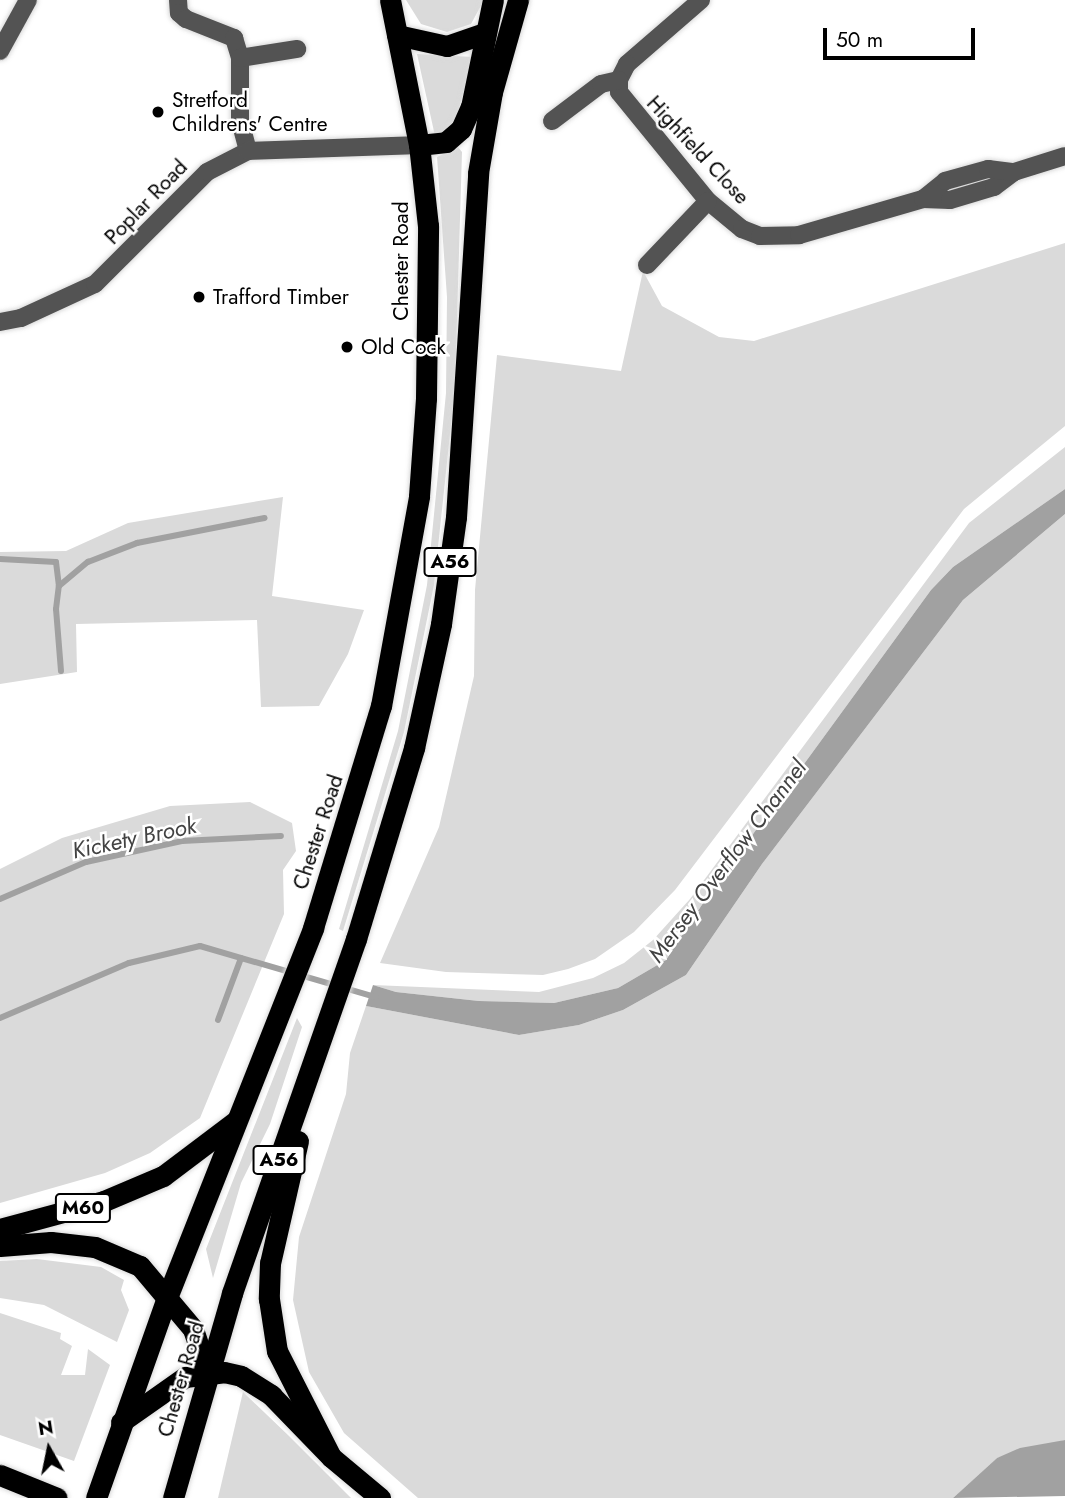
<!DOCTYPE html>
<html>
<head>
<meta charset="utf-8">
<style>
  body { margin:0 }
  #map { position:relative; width:1065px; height:1498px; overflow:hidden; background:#fff; font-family:Jost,sans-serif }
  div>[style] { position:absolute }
  .green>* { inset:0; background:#dadada }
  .water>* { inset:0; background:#a1a1a1 }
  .stream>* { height:6px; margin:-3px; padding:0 3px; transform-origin:3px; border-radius:3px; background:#a1a1a1 }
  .roads { filter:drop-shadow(0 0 2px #dbdbdb) drop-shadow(0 0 2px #dbdbdb) }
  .minor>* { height:18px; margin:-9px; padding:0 9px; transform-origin:9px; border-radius:9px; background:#535353 }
  .highway>* { height:21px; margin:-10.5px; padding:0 10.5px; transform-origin:10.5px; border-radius:10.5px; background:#000 }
  .dots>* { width:19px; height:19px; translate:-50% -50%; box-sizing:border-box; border:4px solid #fff; border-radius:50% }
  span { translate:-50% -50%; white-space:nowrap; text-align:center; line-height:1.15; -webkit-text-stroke:5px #fff; paint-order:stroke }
  .shield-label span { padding:2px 5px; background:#fff; border:2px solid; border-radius:5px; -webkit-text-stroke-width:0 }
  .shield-label { font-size:19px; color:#000; font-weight:700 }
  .poi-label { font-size:21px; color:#000 }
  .left { translate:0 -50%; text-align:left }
  .street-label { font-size:21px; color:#000 }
  .water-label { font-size:23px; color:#424242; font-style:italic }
  .north { position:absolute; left:14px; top:1414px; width:70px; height:70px; -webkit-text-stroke:5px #fff; paint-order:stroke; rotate:351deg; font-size:19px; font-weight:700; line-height:28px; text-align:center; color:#000 }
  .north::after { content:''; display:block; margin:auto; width:24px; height:32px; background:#000; clip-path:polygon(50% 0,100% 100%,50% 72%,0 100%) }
  .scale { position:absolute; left:823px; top:28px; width:152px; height:32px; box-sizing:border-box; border:4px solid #000; border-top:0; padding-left:9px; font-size:21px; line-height:24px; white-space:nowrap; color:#000; -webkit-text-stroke:5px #fff; paint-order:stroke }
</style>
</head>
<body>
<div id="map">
  <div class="green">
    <i style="clip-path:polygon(406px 0,484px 0,471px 24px,447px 32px,421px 24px)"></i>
    <i style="clip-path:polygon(417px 54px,474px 57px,455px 121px,450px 131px,435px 136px)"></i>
    <i style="clip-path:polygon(458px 147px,462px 152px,455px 387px,434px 585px,404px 732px,343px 931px,339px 929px,398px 731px,427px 585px,446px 393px,447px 297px,437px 157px)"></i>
    <i style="clip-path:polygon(1065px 243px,1065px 426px,964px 509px,675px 890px,634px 932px,595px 959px,568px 969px,543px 975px,446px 972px,380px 963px,439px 827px,474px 676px,475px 590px,497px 355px,621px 371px,643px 271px,662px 306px,719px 337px,754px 341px)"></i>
    <i style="clip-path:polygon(1065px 447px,1065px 489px,953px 567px,931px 590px,707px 897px,666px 960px,618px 988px,554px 1003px,479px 1001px,396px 992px,373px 985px,539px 992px,593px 978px,624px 963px,653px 940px,690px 899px,969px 523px)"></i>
    <i style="clip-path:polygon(283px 497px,272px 596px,364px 610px,348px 654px,319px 706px,261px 707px,257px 620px,76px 624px,77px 672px,0 684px,0 552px,66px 551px,128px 523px)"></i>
    <i style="clip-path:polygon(1065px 514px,1065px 1440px,997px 1458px,953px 1498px,418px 1498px,344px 1433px,309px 1372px,293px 1300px,299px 1237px,346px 1094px,350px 1053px,366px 1006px,519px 1035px,579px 1025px,623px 1010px,686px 975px,762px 864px,963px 600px)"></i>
    <i style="clip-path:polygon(250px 802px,292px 823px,296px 851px,283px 870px,284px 914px,200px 1118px,150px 1153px,105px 1173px,0 1203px,0 869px,62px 838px,170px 806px)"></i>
    <i style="clip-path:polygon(297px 1018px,302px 1027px,270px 1124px,241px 1183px,213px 1278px,206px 1249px)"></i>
    <i style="clip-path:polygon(37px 1259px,101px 1267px,124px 1280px,121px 1290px,129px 1310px,117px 1342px,44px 1305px,0 1298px,0 1261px)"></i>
    <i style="clip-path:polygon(0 1313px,61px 1333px,60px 1339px,72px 1346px,61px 1375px,85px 1375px,88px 1349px,110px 1365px,74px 1461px,0 1435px)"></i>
    <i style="clip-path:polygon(243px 1392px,289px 1436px,351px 1498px,218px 1498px)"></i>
  </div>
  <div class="water">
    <i style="clip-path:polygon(1065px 489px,1065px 514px,963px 600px,762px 864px,686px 975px,623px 1010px,579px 1025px,519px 1035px,366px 1006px,373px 985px,396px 992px,479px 1001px,554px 1003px,618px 988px,666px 960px,707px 897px,931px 590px,953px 567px)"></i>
    <i style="clip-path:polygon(1065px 1440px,1065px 1496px,953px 1498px,997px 1458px,1020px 1448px)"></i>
  </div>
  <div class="stream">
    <i style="left:0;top:559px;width:56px;rotate:3.1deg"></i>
    <i style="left:56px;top:562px;width:24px;rotate:83deg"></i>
    <i style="left:61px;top:671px;width:62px;rotate:-94.6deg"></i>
    <i style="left:56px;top:609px;width:23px;rotate:-83deg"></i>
    <i style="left:59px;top:586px;width:38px;rotate:-40deg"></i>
    <i style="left:88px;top:562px;width:53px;rotate:-21.2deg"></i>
    <i style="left:137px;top:543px;width:130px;rotate:-11.1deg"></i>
    <i style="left:0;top:899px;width:94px;rotate:-23.3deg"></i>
    <i style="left:86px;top:862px;width:98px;rotate:-12.3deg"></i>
    <i style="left:182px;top:841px;width:99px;rotate:-2.9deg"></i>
    <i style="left:0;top:1018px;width:140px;rotate:-23.1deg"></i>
    <i style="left:129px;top:963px;width:73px;rotate:-13.5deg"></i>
    <i style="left:200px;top:946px;width:183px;rotate:16.2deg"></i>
    <i style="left:218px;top:1020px;width:66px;rotate:-69.6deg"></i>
  </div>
  <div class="roads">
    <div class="minor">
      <i style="left:178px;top:0;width:13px;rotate:86deg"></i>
      <i style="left:179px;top:13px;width:9px;rotate:41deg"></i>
      <i style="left:186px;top:19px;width:52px;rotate:21.6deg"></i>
      <i style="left:234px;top:38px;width:21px;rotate:73deg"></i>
      <i style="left:240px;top:58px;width:63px;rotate:90deg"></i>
      <i style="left:240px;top:121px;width:31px;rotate:75deg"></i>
      <i style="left:701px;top:0;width:98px;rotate:139.1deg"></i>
      <i style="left:627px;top:64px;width:18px;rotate:117deg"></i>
      <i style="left:619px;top:80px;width:12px;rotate:90deg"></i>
      <i style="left:619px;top:92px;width:141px;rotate:50.8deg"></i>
      <i style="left:708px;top:201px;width:44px;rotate:39.5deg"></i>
      <i style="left:742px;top:229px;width:19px;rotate:21deg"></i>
      <i style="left:760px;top:236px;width:39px;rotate:-1deg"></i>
      <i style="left:799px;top:235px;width:129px;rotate:-16.2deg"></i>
      <i style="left:923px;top:199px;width:27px;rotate:2deg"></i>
      <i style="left:950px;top:200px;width:46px;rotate:-16.5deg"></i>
      <i style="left:994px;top:187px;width:25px;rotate:-37deg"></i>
      <i style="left:1014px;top:172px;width:53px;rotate:-17.4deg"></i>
      <i style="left:0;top:51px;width:58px;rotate:-61.2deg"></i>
      <i style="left:240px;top:58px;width:58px;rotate:-9deg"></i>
      <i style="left:552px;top:121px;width:61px;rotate:-37.1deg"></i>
      <i style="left:601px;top:84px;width:18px;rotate:-13deg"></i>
      <i style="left:923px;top:199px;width:28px;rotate:-39deg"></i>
      <i style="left:945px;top:181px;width:45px;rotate:-15.6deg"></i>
      <i style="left:988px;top:169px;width:26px;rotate:7deg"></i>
      <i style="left:647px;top:265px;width:88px;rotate:-46.4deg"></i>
      <i style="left:0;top:322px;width:21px;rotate:-11deg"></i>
      <i style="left:21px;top:318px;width:81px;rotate:-24.7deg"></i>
      <i style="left:95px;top:284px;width:158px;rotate:-45deg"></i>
      <i style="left:207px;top:172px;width:46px;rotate:-27.1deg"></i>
      <i style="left:248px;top:151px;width:171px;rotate:-2deg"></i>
    </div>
    <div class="highway">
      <i style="left:397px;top:35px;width:51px;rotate:12.4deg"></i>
      <i style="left:447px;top:46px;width:39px;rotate:-19deg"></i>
      <i style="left:419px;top:145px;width:27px;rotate:-6deg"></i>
      <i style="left:446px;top:142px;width:20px;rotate:-41deg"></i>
      <i style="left:461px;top:129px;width:24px;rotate:-66deg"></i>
      <i style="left:471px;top:107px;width:109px;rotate:-78.4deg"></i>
      <i style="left:298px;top:1141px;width:125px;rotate:102.9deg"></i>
      <i style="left:270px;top:1263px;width:36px;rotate:92deg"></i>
      <i style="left:269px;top:1299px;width:53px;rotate:81.3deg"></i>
      <i style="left:277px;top:1351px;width:119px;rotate:63deg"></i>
      <i style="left:0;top:1229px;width:108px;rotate:-15.1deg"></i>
      <i style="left:104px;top:1201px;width:64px;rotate:-23deg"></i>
      <i style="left:163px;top:1176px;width:91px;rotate:-37deg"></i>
      <i style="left:0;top:1246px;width:51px;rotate:-4.5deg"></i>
      <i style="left:51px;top:1242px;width:44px;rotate:6.5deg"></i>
      <i style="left:95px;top:1247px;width:49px;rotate:22.9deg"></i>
      <i style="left:140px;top:1266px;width:82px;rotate:49.9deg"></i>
      <i style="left:193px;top:1329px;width:44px;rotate:71.6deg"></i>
      <i style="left:121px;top:1422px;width:78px;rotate:-35.1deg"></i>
      <i style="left:185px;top:1377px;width:39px;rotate:-7deg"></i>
      <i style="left:224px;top:1372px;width:17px;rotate:13deg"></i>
      <i style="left:241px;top:1376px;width:36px;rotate:32deg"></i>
      <i style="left:271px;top:1395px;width:86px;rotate:45.9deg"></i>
      <i style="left:331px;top:1457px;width:64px;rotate:39.9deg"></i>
      <i style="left:0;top:1475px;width:61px;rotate:22deg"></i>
      <i style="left:96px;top:1498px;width:215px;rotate:-70.5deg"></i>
      <i style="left:168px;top:1295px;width:395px;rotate:-68.4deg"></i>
      <i style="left:313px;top:928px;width:232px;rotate:-73deg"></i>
      <i style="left:381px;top:706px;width:213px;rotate:-79.7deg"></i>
      <i style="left:419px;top:496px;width:98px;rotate:-85.9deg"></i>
      <i style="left:426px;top:398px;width:172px;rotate:-89.3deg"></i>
      <i style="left:428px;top:226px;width:81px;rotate:-96.3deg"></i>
      <i style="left:419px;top:145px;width:148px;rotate:-101.3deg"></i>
      <i style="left:173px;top:1498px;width:213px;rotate:-73.9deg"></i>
      <i style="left:232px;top:1293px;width:375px;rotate:-70.7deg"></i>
      <i style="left:356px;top:939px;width:200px;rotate:-73.1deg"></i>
      <i style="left:414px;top:748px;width:127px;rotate:-77.7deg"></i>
      <i style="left:441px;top:624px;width:108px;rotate:-82deg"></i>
      <i style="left:456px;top:517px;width:345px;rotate:-86.3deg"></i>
      <i style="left:478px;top:173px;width:82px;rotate:-80.2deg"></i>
      <i style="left:492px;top:92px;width:96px;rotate:-74.2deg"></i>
    </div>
  </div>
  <div class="dots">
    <i style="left:158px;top:112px;background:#000"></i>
    <i style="left:199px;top:297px;background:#000"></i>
    <i style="left:347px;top:347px;background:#000"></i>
  </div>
  <div class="shield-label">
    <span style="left:450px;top:562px">A56</span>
    <span style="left:279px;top:1160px">A56</span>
    <span style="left:83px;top:1208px">M60</span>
  </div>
  <div class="poi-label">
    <span class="left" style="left:172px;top:112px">Stretford<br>Childrens' Centre</span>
    <span class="left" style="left:213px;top:297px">Trafford Timber</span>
    <span class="left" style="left:361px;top:347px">Old Cock</span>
  </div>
  <div class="street-label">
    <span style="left:698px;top:150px;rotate:47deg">Highfield Close</span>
    <span style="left:146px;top:202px;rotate:-46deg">Poplar Road</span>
    <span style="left:401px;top:261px;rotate:-90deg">Chester Road</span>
    <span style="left:318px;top:832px;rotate:-72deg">Chester Road</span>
    <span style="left:181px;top:1379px;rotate:-74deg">Chester Road</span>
  </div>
  <div class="water-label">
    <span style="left:134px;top:838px;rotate:-12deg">Kickety Brook</span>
    <span style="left:727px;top:861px;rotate:-53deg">Mersey Overflow Channel</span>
  </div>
  <div class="north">N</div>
  <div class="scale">50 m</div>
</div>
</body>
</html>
